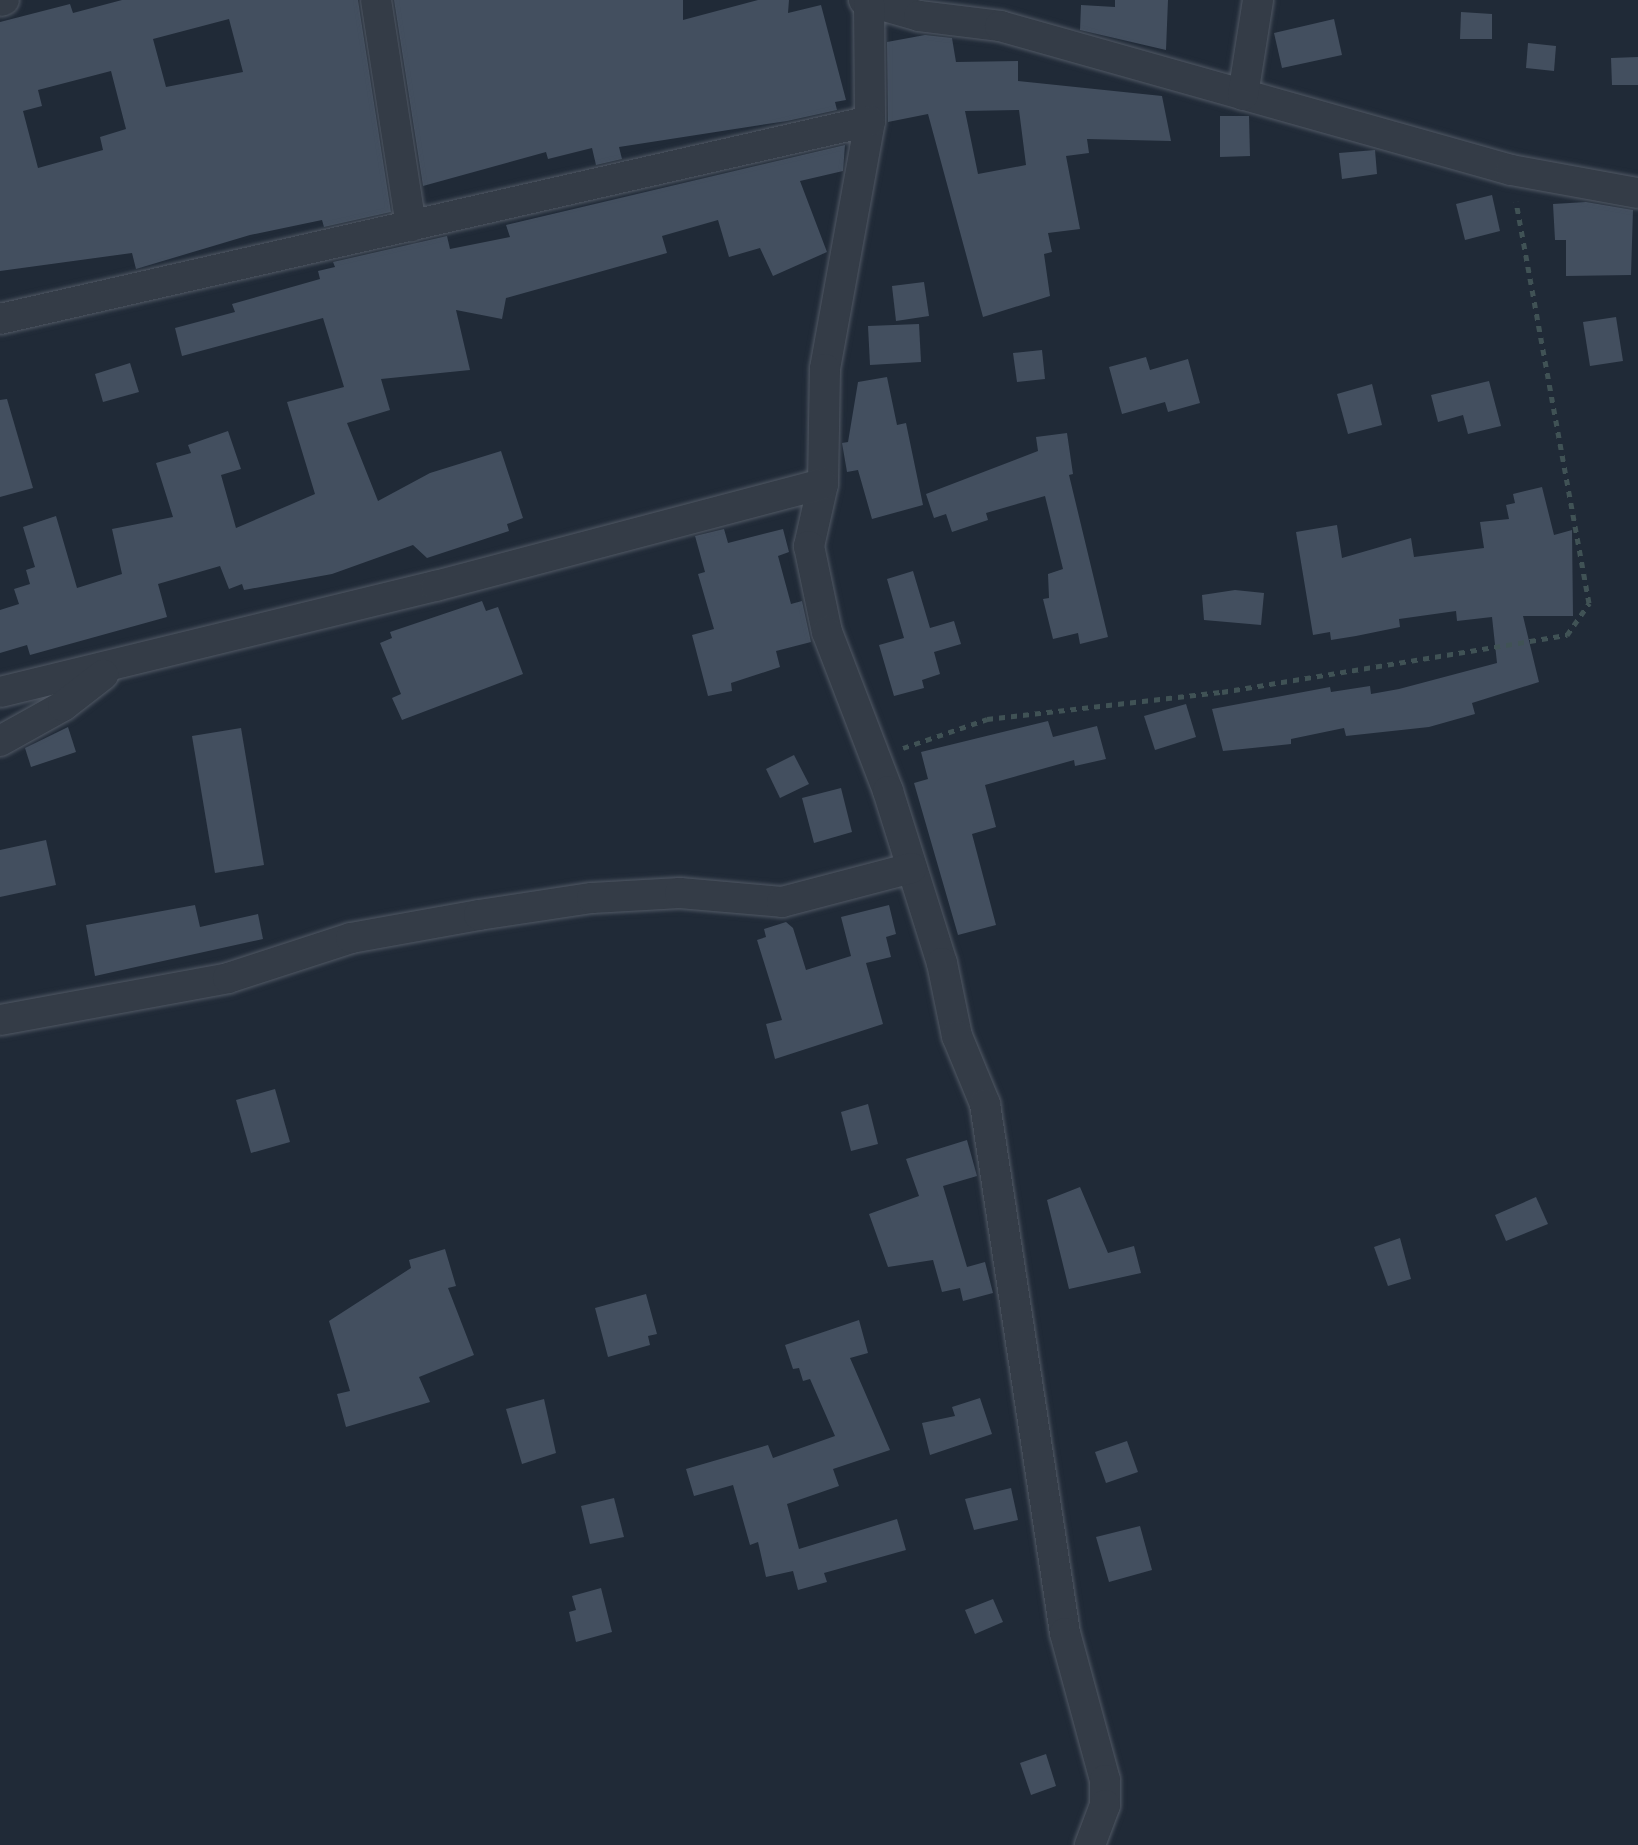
<!DOCTYPE html>
<html>
<head>
<meta charset="utf-8">
<style>
  body { margin:0 }
  #map { position:relative; width:1638px; height:1845px; overflow:hidden; background:#202a37; font-family:"PT Sans",sans-serif }
  div>[style] { position:absolute }
  .building>* { inset:0; background:#434f5f }
  .path>* { height:5px; margin-top:-2.5px; transform-origin:0; background:repeating-linear-gradient(90deg,#405255 0 6px,transparent 0 12px) }
  .roads { filter:drop-shadow(0 0 2px #515965) drop-shadow(0 0 2px #515965) }
  .street>* { height:30px; margin:-15px; padding:0 15px; transform-origin:15px; border-radius:15px; background:#343c47 }
  span { translate:-50% -50%; white-space:nowrap; text-align:center; line-height:1.15; -webkit-text-stroke:8px #19212c; paint-order:stroke }
</style>
</head>
<body>
<div id="map">
  <div class="building">
    <i style="clip-path:polygon(evenodd,122px 0,358px 0,391px 212px,324px 227px,322px 220px,250px 235px,136px 269px,132px 253px,0 271px,0 22px,70px 4px,73px 13px,122px 0,229px 19px,243px 72px,166px 87px,153px 39px,229px 19px,122px 0,111px 71px,126px 129px,100px 137px,103px 150px,38px 168px,23px 111px,42px 106px,38px 90px,111px 71px)"></i>
    <i style="clip-path:polygon(394px 0,683px 0,683px 20px,758px 0,789px 0,788px 13px,821px 5px,846px 100px,835px 102px,837px 110px,787px 121px,619px 147px,622px 159px,596px 165px,592px 148px,548px 159px,546px 152px,423px 186px)"></i>
    <i style="clip-path:polygon(1115px 0,1168px 0,1166px 50px,1080px 30px,1081px 5px,1115px 7px)"></i>
    <i style="clip-path:polygon(1461px 12px,1492px 14px,1492px 39px,1460px 39px)"></i>
    <i style="clip-path:polygon(1334px 19px,1342px 55px,1282px 68px,1274px 33px)"></i>
    <i style="clip-path:polygon(evenodd,925px 35px,952px 38px,956px 62px,1018px 61px,1018px 81px,1162px 96px,1171px 141px,1087px 139px,1089px 153px,1066px 156px,1080px 229px,1048px 233px,1052px 252px,1044px 254px,1050px 296px,983px 317px,928px 114px,888px 122px,887px 42px,925px 35px,1019px 110px,1026px 165px,978px 174px,965px 111px,1019px 110px)"></i>
    <i style="clip-path:polygon(1528px 43px,1556px 46px,1554px 71px,1526px 68px)"></i>
    <i style="clip-path:polygon(1638px 57px,1638px 85px,1612px 85px,1611px 58px)"></i>
    <i style="clip-path:polygon(1220px 116px,1249px 116px,1250px 156px,1220px 157px)"></i>
    <i style="clip-path:polygon(845px 145px,843px 171px,800px 181px,827px 252px,773px 276px,760px 248px,729px 257px,718px 220px,662px 236px,667px 253px,506px 298px,502px 319px,456px 310px,470px 370px,381px 379px,390px 410px,347px 423px,378px 501px,430px 473px,501px 451px,523px 518px,507px 524px,509px 531px,427px 558px,413px 545px,332px 574px,244px 590px,242px 584px,229px 589px,220px 566px,158px 584px,167px 617px,30px 655px,27px 645px,0 653px,0 610px,19px 604px,14px 589px,30px 584px,26px 570px,35px 567px,23px 527px,56px 516px,77px 588px,122px 574px,112px 529px,173px 517px,156px 463px,191px 453px,188px 445px,228px 431px,241px 469px,221px 475px,236px 528px,315px 494px,287px 402px,344px 387px,323px 318px,182px 356px,175px 328px,235px 312px,232px 304px,320px 279px,318px 271px,335px 267px,333px 262px,447px 236px,450px 249px,510px 237px,506px 225px)"></i>
    <i style="clip-path:polygon(1375px 150px,1377px 174px,1342px 179px,1339px 153px)"></i>
    <i style="clip-path:polygon(1492px 195px,1500px 231px,1465px 240px,1456px 204px)"></i>
    <i style="clip-path:polygon(1586px 202px,1633px 210px,1631px 275px,1566px 276px,1566px 240px,1555px 240px,1553px 204px)"></i>
    <i style="clip-path:polygon(924px 282px,929px 316px,896px 321px,892px 286px)"></i>
    <i style="clip-path:polygon(1616px 317px,1623px 361px,1590px 366px,1583px 322px)"></i>
    <i style="clip-path:polygon(919px 324px,921px 362px,870px 365px,868px 326px)"></i>
    <i style="clip-path:polygon(1042px 350px,1045px 379px,1017px 382px,1013px 353px)"></i>
    <i style="clip-path:polygon(1146px 357px,1150px 370px,1188px 359px,1200px 403px,1168px 412px,1165px 402px,1122px 414px,1109px 367px)"></i>
    <i style="clip-path:polygon(130px 363px,139px 392px,103px 402px,95px 374px)"></i>
    <i style="clip-path:polygon(887px 377px,897px 425px,906px 423px,923px 505px,872px 519px,858px 470px,847px 472px,842px 443px,848px 442px,858px 382px)"></i>
    <i style="clip-path:polygon(1489px 381px,1501px 426px,1468px 434px,1463px 415px,1438px 422px,1431px 395px)"></i>
    <i style="clip-path:polygon(1372px 384px,1382px 425px,1348px 434px,1337px 394px)"></i>
    <i style="clip-path:polygon(7px 399px,33px 488px,0 497px,0 400px)"></i>
    <i style="clip-path:polygon(1067px 433px,1073px 474px,1069px 475px,1108px 637px,1080px 644px,1078px 633px,1053px 639px,1043px 599px,1049px 598px,1048px 574px,1063px 569px,1045px 496px,986px 513px,988px 520px,952px 532px,946px 514px,934px 518px,926px 494px,1038px 451px,1036px 437px)"></i>
    <i style="clip-path:polygon(1542px 487px,1554px 535px,1572px 530px,1573px 616px,1523px 616px,1539px 682px,1472px 703px,1475px 714px,1429px 727px,1346px 736px,1344px 728px,1291px 739px,1291px 744px,1223px 751px,1212px 709px,1330px 687px,1331px 692px,1370px 686px,1371px 694px,1399px 689px,1497px 663px,1492px 617px,1457px 621px,1456px 611px,1399px 619px,1400px 627px,1356px 636px,1331px 640px,1330px 632px,1313px 635px,1296px 532px,1337px 525px,1342px 558px,1411px 538px,1414px 557px,1484px 548px,1480px 522px,1509px 519px,1506px 505px,1515px 503px,1513px 494px)"></i>
    <i style="clip-path:polygon(724px 529px,728px 543px,783px 529px,789px 552px,778px 556px,791px 604px,802px 601px,811px 642px,776px 651px,780px 667px,731px 683px,732px 691px,708px 696px,692px 635px,714px 629px,698px 574px,705px 572px,695px 536px)"></i>
    <i style="clip-path:polygon(913px 571px,930px 628px,954px 621px,961px 644px,934px 652px,940px 674px,922px 680px,924px 688px,894px 696px,879px 645px,904px 638px,887px 579px)"></i>
    <i style="clip-path:polygon(1235px 590px,1264px 593px,1261px 625px,1204px 620px,1202px 595px)"></i>
    <i style="clip-path:polygon(482px 601px,486px 611px,498px 607px,523px 674px,402px 720px,392px 698px,401px 694px,380px 643px,392px 638px,390px 632px)"></i>
    <i style="clip-path:polygon(1186px 704px,1196px 737px,1155px 750px,1144px 716px)"></i>
    <i style="clip-path:polygon(1048px 721px,1053px 737px,1097px 726px,1106px 759px,1075px 766px,1074px 760px,985px 785px,996px 827px,972px 834px,996px 925px,958px 935px,914px 783px,928px 779px,921px 752px)"></i>
    <i style="clip-path:polygon(68px 727px,76px 752px,31px 767px,25px 748px)"></i>
    <i style="clip-path:polygon(241px 728px,264px 865px,215px 873px,192px 736px)"></i>
    <i style="clip-path:polygon(794px 755px,809px 784px,780px 798px,766px 769px)"></i>
    <i style="clip-path:polygon(841px 788px,852px 832px,814px 843px,802px 798px)"></i>
    <i style="clip-path:polygon(46px 840px,56px 885px,0 897px,0 850px)"></i>
    <i style="clip-path:polygon(195px 905px,200px 927px,258px 914px,263px 939px,95px 976px,86px 925px)"></i>
    <i style="clip-path:polygon(889px 905px,896px 934px,886px 937px,891px 957px,866px 963px,883px 1024px,775px 1059px,766px 1024px,782px 1020px,757px 940px,766px 937px,764px 929px,786px 922px,793px 928px,806px 970px,851px 956px,841px 917px)"></i>
    <i style="clip-path:polygon(275px 1089px,290px 1142px,251px 1153px,236px 1100px)"></i>
    <i style="clip-path:polygon(868px 1104px,878px 1144px,851px 1151px,841px 1112px)"></i>
    <i style="clip-path:polygon(967px 1140px,977px 1176px,943px 1186px,967px 1267px,985px 1262px,993px 1293px,963px 1301px,960px 1288px,942px 1292px,933px 1260px,888px 1267px,869px 1214px,919px 1196px,906px 1159px)"></i>
    <i style="clip-path:polygon(1080px 1187px,1108px 1253px,1134px 1246px,1141px 1273px,1069px 1289px,1047px 1200px)"></i>
    <i style="clip-path:polygon(1536px 1197px,1548px 1224px,1506px 1241px,1495px 1215px)"></i>
    <i style="clip-path:polygon(1400px 1238px,1411px 1279px,1388px 1286px,1374px 1247px)"></i>
    <i style="clip-path:polygon(445px 1249px,456px 1286px,448px 1288px,474px 1355px,419px 1377px,430px 1402px,346px 1427px,337px 1394px,350px 1391px,329px 1321px,411px 1268px,409px 1260px)"></i>
    <i style="clip-path:polygon(646px 1294px,657px 1334px,648px 1336px,650px 1345px,608px 1357px,595px 1308px)"></i>
    <i style="clip-path:polygon(859px 1320px,868px 1353px,850px 1358px,890px 1450px,833px 1469px,839px 1486px,787px 1504px,799px 1549px,897px 1519px,906px 1550px,824px 1573px,827px 1582px,798px 1590px,793px 1571px,766px 1577px,758px 1542px,750px 1545px,733px 1485px,694px 1496px,686px 1469px,768px 1445px,773px 1458px,835px 1436px,810px 1379px,803px 1381px,799px 1368px,793px 1369px,785px 1345px)"></i>
    <i style="clip-path:polygon(980px 1398px,992px 1434px,930px 1455px,922px 1423px,955px 1416px,952px 1407px)"></i>
    <i style="clip-path:polygon(544px 1399px,556px 1453px,522px 1464px,506px 1409px)"></i>
    <i style="clip-path:polygon(1127px 1441px,1138px 1472px,1106px 1483px,1095px 1452px)"></i>
    <i style="clip-path:polygon(1011px 1488px,1018px 1520px,974px 1530px,965px 1499px)"></i>
    <i style="clip-path:polygon(614px 1498px,624px 1537px,590px 1544px,581px 1506px)"></i>
    <i style="clip-path:polygon(1140px 1526px,1152px 1570px,1109px 1582px,1096px 1537px)"></i>
    <i style="clip-path:polygon(601px 1588px,612px 1632px,576px 1642px,569px 1612px,576px 1610px,572px 1596px)"></i>
    <i style="clip-path:polygon(993px 1599px,1003px 1622px,975px 1634px,965px 1610px)"></i>
    <i style="clip-path:polygon(1046px 1754px,1056px 1786px,1031px 1795px,1020px 1763px)"></i>
  </div>
  <div class="path">
    <i style="left:903px;top:748px;width:89px;rotate:-19deg"></i>
    <i style="left:987px;top:719px;width:237px;rotate:-6.6deg"></i>
    <i style="left:1222px;top:692px;width:350px;rotate:-9.4deg"></i>
    <i style="left:1567px;top:635px;width:39px;rotate:-55deg"></i>
    <i style="left:1589px;top:603px;width:408px;rotate:-100.3deg"></i>
  </div>
  <div class="roads">
    <div class="street">
      <i style="left:376px;top:0;width:229px;rotate:81.2deg"></i>
      <i style="left:864px;top:0;width:57px;rotate:16.2deg"></i>
      <i style="left:919px;top:16px;width:82px;rotate:7deg"></i>
      <i style="left:1000px;top:26px;width:531px;rotate:15.74deg"></i>
      <i style="left:1511px;top:170px;width:129px;rotate:10.3deg"></i>
      <i style="left:0;top:1px;width:4px;rotate:-14deg"></i>
      <i style="left:869px;top:2px;width:119px;rotate:89.5deg"></i>
      <i style="left:870px;top:121px;width:252px;rotate:100.3deg"></i>
      <i style="left:825px;top:369px;width:115px;rotate:91deg"></i>
      <i style="left:823px;top:484px;width:64px;rotate:102.7deg"></i>
      <i style="left:809px;top:546px;width:88px;rotate:78.2deg"></i>
      <i style="left:827px;top:632px;width:170px;rotate:69deg"></i>
      <i style="left:888px;top:791px;width:180px;rotate:72.6deg"></i>
      <i style="left:942px;top:963px;width:75px;rotate:78.4deg"></i>
      <i style="left:957px;top:1036px;width:74px;rotate:67.6deg"></i>
      <i style="left:985px;top:1104px;width:535px;rotate:81.4deg"></i>
      <i style="left:1065px;top:1633px;width:152px;rotate:74.8deg"></i>
      <i style="left:1105px;top:1780px;width:25px;rotate:90deg"></i>
      <i style="left:1105px;top:1805px;width:43px;rotate:110.6deg"></i>
      <i style="left:1243px;top:95px;width:96px;rotate:-81deg"></i>
      <i style="left:0;top:319px;width:892px;rotate:-12.82deg"></i>
      <i style="left:0;top:692px;width:449px;rotate:-13.7deg"></i>
      <i style="left:436px;top:586px;width:400px;rotate:-14.8deg"></i>
      <i style="left:0;top:741px;width:72px;rotate:-29.1deg"></i>
      <i style="left:63px;top:706px;width:51px;rotate:-37.8deg"></i>
      <i style="left:0;top:1020px;width:232px;rotate:-10.4deg"></i>
      <i style="left:228px;top:978px;width:129px;rotate:-18deg"></i>
      <i style="left:351px;top:938px;width:130px;rotate:-10.2deg"></i>
      <i style="left:479px;top:915px;width:114px;rotate:-8.6deg"></i>
      <i style="left:592px;top:898px;width:88px;rotate:-3.3deg"></i>
      <i style="left:680px;top:893px;width:102px;rotate:5deg"></i>
      <i style="left:782px;top:902px;width:134px;rotate:-14.7deg"></i>
    </div>
  </div>
</div>
</body>
</html>
